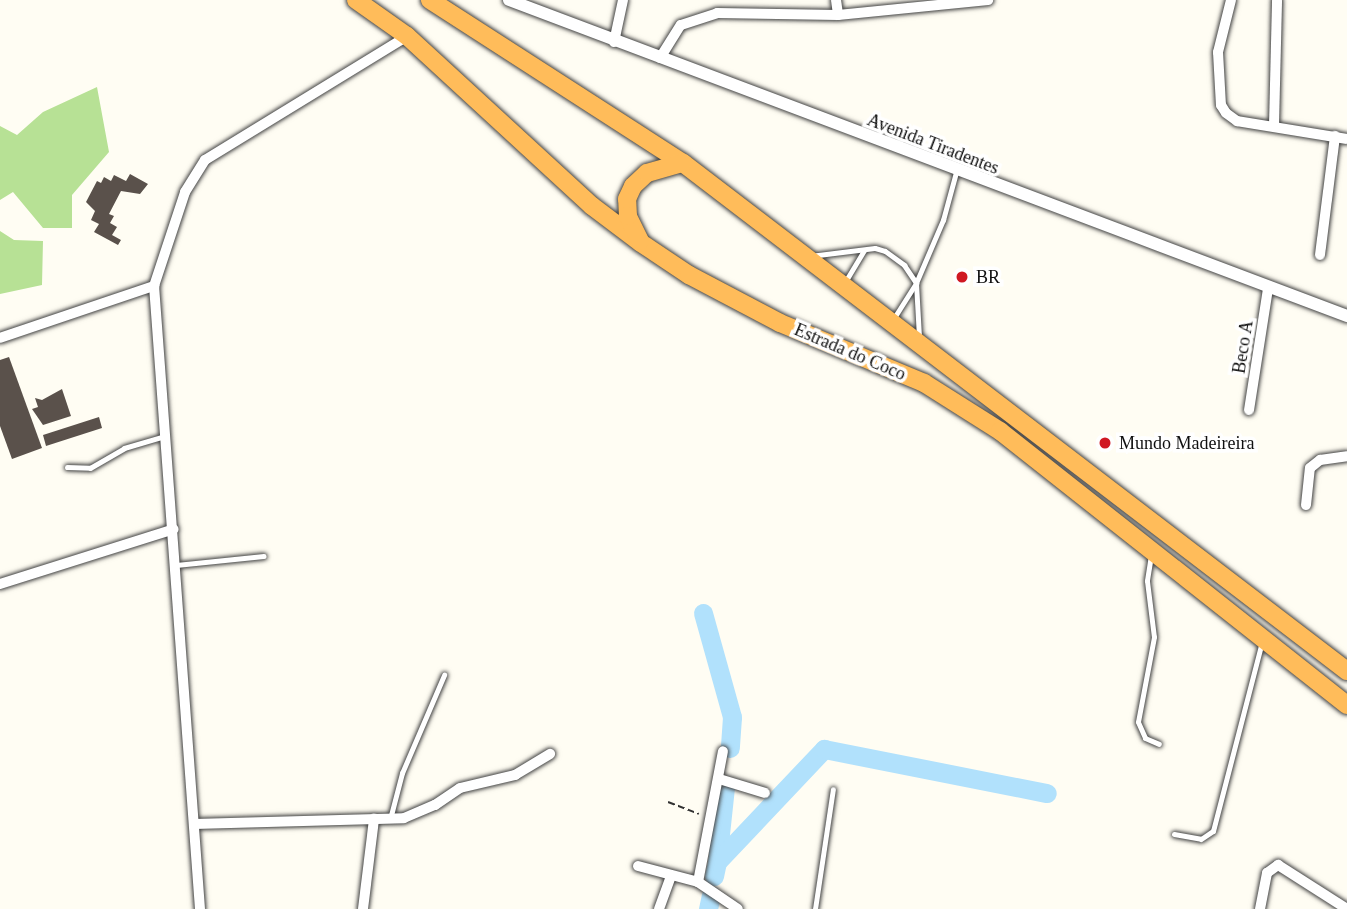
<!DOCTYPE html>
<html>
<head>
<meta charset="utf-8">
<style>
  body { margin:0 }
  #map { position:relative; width:1347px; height:909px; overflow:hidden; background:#fffdf3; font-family:Georgia,serif }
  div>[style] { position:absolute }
  .forest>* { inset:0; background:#b7e195 }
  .river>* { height:19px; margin:-9.5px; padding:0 9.5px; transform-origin:9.5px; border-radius:9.5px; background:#b1e1fc }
  .building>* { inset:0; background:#5a514b }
  .path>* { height:2px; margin-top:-1px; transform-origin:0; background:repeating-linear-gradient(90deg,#323232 0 7px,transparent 0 10.5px) }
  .roads { filter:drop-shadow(0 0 2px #434343) drop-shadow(0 0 2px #434343) }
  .service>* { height:5px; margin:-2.5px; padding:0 2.5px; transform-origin:2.5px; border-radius:2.5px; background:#fff }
  .minor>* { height:10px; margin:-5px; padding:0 5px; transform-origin:5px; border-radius:5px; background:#fff }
  .tertiary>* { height:12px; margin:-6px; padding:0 6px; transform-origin:6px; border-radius:6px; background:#fff }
  .trunk>* { height:18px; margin:-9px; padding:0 9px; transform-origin:9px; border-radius:9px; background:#ffbc5a }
  .dots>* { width:19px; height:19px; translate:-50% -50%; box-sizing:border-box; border:4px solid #fff; border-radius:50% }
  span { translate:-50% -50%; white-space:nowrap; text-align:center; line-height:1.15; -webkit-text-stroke:7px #fff; paint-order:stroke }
  .street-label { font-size:18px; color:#101010 }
  .poi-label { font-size:18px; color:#101010 }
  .left { translate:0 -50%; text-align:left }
</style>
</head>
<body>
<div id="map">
  <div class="forest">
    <i style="clip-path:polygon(97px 87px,109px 152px,72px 195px,72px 228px,43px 228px,13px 192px,0 200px,0 126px,17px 135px,43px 112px)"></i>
    <i style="clip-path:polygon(0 231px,14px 240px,43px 241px,42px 285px,0 294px)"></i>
  </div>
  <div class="river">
    <i style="left:703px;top:613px;width:108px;rotate:74.4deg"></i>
    <i style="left:732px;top:717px;width:31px;rotate:94deg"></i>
    <i style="left:717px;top:862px;width:75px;rotate:-83.9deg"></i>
    <i style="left:714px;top:876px;width:14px;rotate:-78deg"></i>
    <i style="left:717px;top:862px;width:156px;rotate:-46.6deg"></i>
    <i style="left:824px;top:749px;width:227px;rotate:11.2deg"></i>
    <i style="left:708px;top:909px;width:14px;rotate:-78deg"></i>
  </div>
  <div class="building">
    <i style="clip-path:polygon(130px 174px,148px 184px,140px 194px,121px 191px,109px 214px,114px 216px,110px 223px,117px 227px,112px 235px,121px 240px,118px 245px,94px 232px,99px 224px,91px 220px,95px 211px,86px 202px,97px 181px,101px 183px,104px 177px,111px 181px,114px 175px,126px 181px)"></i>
    <i style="clip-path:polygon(9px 357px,42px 448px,12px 459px,0 426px,0 360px)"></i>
    <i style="clip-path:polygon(62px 389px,71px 416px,43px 425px,32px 409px,38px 407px,35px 398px,42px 400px)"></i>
    <i style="clip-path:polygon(99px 417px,102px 428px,46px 446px,43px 435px)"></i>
  </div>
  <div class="path">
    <i style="left:668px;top:802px;width:33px;rotate:21deg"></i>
  </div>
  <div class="roads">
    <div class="service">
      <i style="left:810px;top:256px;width:65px;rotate:-7deg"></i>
      <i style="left:875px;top:248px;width:10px;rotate:17deg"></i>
      <i style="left:885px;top:251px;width:24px;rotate:36deg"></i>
      <i style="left:904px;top:265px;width:22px;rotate:56deg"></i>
      <i style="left:916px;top:283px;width:54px;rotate:86.8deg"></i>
      <i style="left:845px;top:282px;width:37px;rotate:-59deg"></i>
      <i style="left:892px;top:321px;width:45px;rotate:-57.7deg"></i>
      <i style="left:916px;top:283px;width:69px;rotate:-66.8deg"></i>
      <i style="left:943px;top:220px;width:50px;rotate:-74.8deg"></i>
      <i style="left:67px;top:467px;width:23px;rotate:2deg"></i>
      <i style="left:90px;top:468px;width:39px;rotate:-30deg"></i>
      <i style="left:124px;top:448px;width:43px;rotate:-16.3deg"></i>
      <i style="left:1151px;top:555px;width:26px;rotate:99deg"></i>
      <i style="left:1147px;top:581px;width:56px;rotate:82.9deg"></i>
      <i style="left:1154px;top:637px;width:86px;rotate:100.7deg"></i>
      <i style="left:1138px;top:722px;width:17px;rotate:66deg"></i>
      <i style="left:1145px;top:738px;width:15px;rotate:23deg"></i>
      <i style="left:176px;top:565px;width:88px;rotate:-5.8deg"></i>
      <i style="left:390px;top:819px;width:48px;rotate:-75.4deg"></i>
      <i style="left:402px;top:773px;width:107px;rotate:-66.8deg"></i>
      <i style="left:1174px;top:834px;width:27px;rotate:10deg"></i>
      <i style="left:1201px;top:839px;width:14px;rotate:-34deg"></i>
      <i style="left:1213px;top:831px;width:195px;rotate:-75.5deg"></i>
      <i style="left:815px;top:909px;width:121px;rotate:-81.5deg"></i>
    </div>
    <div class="minor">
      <i style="left:836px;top:0;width:15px;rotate:82deg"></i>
      <i style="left:1231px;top:0;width:54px;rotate:104deg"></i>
      <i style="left:1218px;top:52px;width:53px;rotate:86.8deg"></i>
      <i style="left:1221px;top:105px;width:9px;rotate:58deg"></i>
      <i style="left:1226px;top:113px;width:14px;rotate:36deg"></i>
      <i style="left:1237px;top:121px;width:111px;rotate:9.3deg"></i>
      <i style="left:614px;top:42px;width:43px;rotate:-77.9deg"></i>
      <i style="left:660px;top:58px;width:39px;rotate:-58deg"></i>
      <i style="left:681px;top:25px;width:38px;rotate:-18deg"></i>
      <i style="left:717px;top:13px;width:121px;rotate:0.9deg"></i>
      <i style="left:838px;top:15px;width:151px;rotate:-5.7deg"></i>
      <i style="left:1274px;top:125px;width:125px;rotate:-88.6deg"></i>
      <i style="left:1320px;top:255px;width:120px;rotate:-82.8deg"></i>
      <i style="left:0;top:338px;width:163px;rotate:-18.7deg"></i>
      <i style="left:1249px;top:410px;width:122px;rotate:-81.1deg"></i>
      <i style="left:1306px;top:505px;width:37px;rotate:-84deg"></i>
      <i style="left:1310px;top:468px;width:13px;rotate:-39deg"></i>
      <i style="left:1320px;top:460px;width:27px;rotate:-8deg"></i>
      <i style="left:0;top:584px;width:182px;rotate:-17.5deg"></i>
      <i style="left:719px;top:779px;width:48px;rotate:16.9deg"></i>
      <i style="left:194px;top:824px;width:210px;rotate:-1.6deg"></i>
      <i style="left:404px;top:818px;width:34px;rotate:-23deg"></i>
      <i style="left:435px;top:805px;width:30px;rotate:-34deg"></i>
      <i style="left:460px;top:788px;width:57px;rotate:-13.3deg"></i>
      <i style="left:515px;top:775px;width:41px;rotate:-31deg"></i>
      <i style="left:638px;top:866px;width:62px;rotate:14.9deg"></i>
      <i style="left:698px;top:882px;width:48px;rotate:34deg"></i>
      <i style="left:698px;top:882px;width:133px;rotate:-79.2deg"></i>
      <i style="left:200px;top:909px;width:625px;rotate:-94.22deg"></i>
      <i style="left:154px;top:286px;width:99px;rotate:-71.7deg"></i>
      <i style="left:185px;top:192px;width:38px;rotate:-58deg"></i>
      <i style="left:205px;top:160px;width:237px;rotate:-31.5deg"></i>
      <i style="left:363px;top:909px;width:91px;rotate:-83deg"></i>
      <i style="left:659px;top:909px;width:35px;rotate:-70deg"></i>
      <i style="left:1260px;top:909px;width:37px;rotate:-79deg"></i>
      <i style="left:1267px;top:873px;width:14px;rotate:-36deg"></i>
      <i style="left:1278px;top:865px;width:82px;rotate:32.5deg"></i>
    </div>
    <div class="tertiary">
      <i style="left:509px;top:0;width:896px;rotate:20.66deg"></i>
    </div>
    <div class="trunk">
      <i style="left:356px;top:0;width:62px;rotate:35.2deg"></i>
      <i style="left:407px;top:36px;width:251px;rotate:42.6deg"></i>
      <i style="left:592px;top:206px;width:61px;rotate:37.1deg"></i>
      <i style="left:641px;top:243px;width:58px;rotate:33.7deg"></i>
      <i style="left:689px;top:275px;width:103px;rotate:27.8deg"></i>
      <i style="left:780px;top:323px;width:156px;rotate:22.6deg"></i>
      <i style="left:924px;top:383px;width:90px;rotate:32.3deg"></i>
      <i style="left:1000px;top:431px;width:442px;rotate:38.3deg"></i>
      <i style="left:430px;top:0;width:301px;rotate:32.8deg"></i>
      <i style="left:683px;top:163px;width:836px;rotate:37.42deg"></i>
      <i style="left:640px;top:241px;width:28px;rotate:-116deg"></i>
      <i style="left:628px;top:216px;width:17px;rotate:-93deg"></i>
      <i style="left:627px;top:199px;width:14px;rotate:-65deg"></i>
      <i style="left:633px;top:186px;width:19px;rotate:-43deg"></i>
      <i style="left:647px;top:173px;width:37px;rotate:-16deg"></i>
    </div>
  </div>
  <div class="dots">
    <i style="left:962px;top:277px;background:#d01822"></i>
    <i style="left:1105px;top:443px;background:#d01822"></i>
  </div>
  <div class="street-label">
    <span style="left:933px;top:144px;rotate:21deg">Avenida Tiradentes</span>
    <span style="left:1243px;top:347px;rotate:-81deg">Beco A</span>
    <span style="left:850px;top:352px;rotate:23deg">Estrada do Coco</span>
  </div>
  <div class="poi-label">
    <span class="left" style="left:976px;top:277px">BR</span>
    <span class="left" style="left:1119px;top:443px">Mundo Madeireira</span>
  </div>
</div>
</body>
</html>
